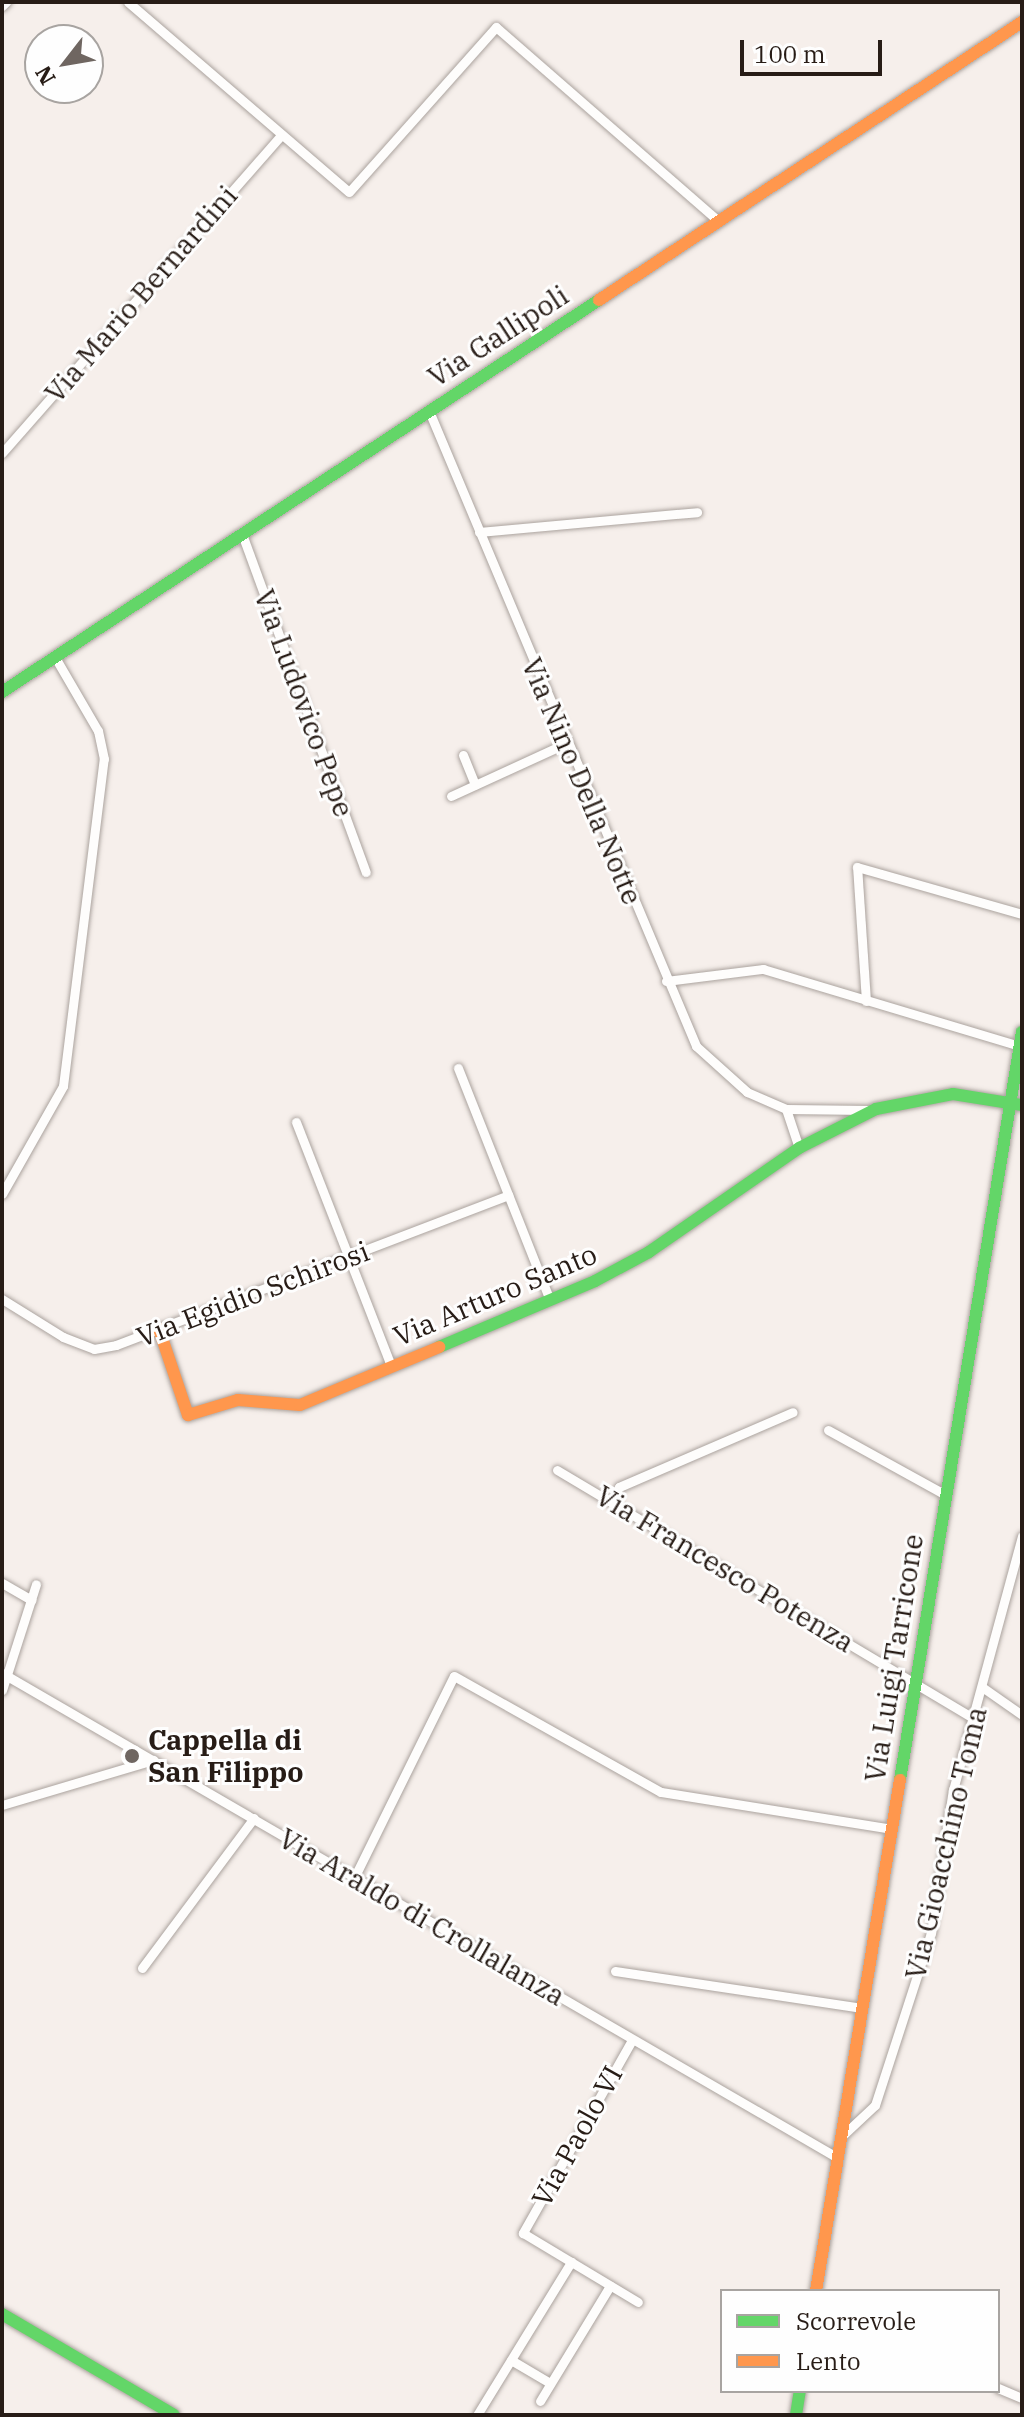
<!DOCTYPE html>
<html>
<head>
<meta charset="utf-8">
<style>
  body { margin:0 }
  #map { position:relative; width:1024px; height:2417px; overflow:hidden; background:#f6efeb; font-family:"IBM Plex Serif",serif }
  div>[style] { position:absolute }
  .roads { filter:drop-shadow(0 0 2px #aba39e) drop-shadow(0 0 2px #aba39e) }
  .street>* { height:9px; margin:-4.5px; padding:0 4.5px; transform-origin:4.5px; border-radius:4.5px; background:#fefdfc }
  .fast>* { height:12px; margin:-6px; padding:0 6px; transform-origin:6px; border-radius:6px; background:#63d668 }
  .slow>* { height:12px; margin:-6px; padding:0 6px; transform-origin:6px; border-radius:6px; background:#ff974d }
  .dots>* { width:22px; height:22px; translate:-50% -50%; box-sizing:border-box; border:4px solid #fefefe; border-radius:50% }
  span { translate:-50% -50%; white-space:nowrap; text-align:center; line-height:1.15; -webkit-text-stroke:6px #fefefe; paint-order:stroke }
  .street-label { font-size:28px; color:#271c16 }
  .poi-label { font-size:28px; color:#271c16; font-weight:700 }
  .left { translate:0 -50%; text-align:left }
  .frame { position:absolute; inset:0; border:4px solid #271c16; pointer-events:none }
  .legend { position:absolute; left:720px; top:2289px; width:280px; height:104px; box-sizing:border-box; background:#fefefe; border:2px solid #a8a4a1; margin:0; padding:10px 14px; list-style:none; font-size:24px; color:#271c16 }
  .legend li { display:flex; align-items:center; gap:16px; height:40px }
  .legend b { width:40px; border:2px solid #a8a4a1 }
  .north { position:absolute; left:24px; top:24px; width:80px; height:80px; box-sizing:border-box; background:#fefefe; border:2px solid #a8a4a1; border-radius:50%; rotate:239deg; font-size:22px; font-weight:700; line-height:32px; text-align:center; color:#271c16 }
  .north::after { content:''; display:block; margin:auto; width:28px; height:36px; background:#6f6661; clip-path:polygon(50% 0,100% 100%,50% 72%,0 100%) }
  .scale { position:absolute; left:740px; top:40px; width:142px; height:36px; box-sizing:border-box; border:4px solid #271c16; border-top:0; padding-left:10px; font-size:24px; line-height:28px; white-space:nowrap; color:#271c16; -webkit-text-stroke:6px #fefefe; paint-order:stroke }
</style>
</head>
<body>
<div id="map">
  <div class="roads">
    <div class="street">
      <i style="left:128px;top:2px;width:291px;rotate:40.7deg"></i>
      <i style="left:349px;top:192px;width:221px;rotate:-48.3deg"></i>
      <i style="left:496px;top:27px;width:295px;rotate:41.1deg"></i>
      <i style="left:2px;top:6px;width:6px;rotate:-45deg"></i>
      <i style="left:429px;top:411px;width:689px;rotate:67.19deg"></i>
      <i style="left:696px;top:1046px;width:69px;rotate:42deg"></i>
      <i style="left:747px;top:1092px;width:43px;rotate:23.6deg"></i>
      <i style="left:786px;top:1109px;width:83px;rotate:0.7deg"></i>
      <i style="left:2px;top:453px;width:423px;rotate:-48.7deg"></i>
      <i style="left:479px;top:532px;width:219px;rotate:-5.2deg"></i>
      <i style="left:242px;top:534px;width:360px;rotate:69.9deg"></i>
      <i style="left:463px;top:755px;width:32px;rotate:68deg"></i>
      <i style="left:451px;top:796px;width:128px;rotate:-24.6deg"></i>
      <i style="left:666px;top:981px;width:98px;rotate:-7.1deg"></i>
      <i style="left:763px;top:969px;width:268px;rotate:16.7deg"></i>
      <i style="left:866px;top:1001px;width:134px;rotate:-93.8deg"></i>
      <i style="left:857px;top:867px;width:172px;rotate:15.9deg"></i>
      <i style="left:458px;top:1068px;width:247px;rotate:68.4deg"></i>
      <i style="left:786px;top:1109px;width:41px;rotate:71.6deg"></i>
      <i style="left:296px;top:1122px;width:262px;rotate:68.7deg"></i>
      <i style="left:2px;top:1194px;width:124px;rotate:-60.5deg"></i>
      <i style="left:63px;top:1086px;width:330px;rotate:-82.9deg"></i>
      <i style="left:104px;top:759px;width:29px;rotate:-102deg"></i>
      <i style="left:98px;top:731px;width:86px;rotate:-120.2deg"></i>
      <i style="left:2px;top:1299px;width:72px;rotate:31.9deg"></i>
      <i style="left:63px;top:1337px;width:33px;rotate:21deg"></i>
      <i style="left:94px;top:1349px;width:22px;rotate:-10deg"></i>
      <i style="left:116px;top:1345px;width:420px;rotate:-20.9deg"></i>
      <i style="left:828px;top:1430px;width:132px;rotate:28.9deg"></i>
      <i style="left:557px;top:1470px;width:486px;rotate:30.8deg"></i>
      <i style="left:611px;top:1502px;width:17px;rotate:-62deg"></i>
      <i style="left:619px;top:1487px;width:189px;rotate:-23.3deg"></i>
      <i style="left:2px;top:1583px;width:34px;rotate:30deg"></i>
      <i style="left:2px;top:1673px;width:966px;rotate:30.12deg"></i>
      <i style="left:982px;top:1687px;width:49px;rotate:35deg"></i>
      <i style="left:2px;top:1690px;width:111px;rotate:-72.2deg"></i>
      <i style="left:2px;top:1805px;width:158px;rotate:-16.6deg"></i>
      <i style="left:354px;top:1878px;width:225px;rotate:-63.7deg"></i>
      <i style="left:454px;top:1676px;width:237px;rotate:29.3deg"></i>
      <i style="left:661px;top:1792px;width:233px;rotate:9.1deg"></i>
      <i style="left:142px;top:1968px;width:187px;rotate:-53.3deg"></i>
      <i style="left:615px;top:1971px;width:250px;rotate:8.5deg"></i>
      <i style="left:632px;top:2040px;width:222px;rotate:119.5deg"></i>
      <i style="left:523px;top:2233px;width:134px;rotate:31deg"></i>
      <i style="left:842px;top:2136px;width:45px;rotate:-43.2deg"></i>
      <i style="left:875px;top:2105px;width:181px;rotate:-72deg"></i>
      <i style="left:931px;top:1933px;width:145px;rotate:-81.3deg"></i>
      <i style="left:953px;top:1790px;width:263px;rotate:-74.8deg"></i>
      <i style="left:511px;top:2360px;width:45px;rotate:30.5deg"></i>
      <i style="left:998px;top:2388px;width:26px;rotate:23deg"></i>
      <i style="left:540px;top:2401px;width:135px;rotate:-58.7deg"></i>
      <i style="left:477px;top:2415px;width:180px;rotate:-58.4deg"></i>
    </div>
    <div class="fast">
      <i style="left:2px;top:692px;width:714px;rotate:-33.29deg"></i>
      <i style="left:439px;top:1347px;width:169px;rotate:-22.9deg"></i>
      <i style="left:595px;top:1281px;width:61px;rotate:-28.2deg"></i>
      <i style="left:649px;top:1252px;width:183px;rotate:-34.7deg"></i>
      <i style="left:799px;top:1148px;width:86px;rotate:-26.9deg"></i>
      <i style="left:876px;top:1109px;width:78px;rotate:-11deg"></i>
      <i style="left:953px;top:1094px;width:70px;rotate:9.1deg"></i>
      <i style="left:900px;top:1780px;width:758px;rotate:-80.74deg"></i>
      <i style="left:2px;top:2314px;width:199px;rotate:30.4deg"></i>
      <i style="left:796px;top:2415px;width:24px;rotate:-81deg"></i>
    </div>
    <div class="slow">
      <i style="left:599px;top:300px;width:506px;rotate:-33.31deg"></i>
      <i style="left:159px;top:1329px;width:91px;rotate:71.4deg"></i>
      <i style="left:188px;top:1415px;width:52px;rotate:-16.7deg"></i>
      <i style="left:238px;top:1400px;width:62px;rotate:4.6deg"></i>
      <i style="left:300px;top:1405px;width:151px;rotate:-22.6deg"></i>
      <i style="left:816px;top:2291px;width:518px;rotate:-80.67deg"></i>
    </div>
  </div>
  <div class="dots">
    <i style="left:132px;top:1756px;background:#6f6661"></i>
  </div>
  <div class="street-label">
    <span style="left:141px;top:294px;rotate:-49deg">Via Mario Bernardini</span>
    <span style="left:498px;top:336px;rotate:-33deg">Via Gallipoli</span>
    <span style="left:304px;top:703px;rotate:70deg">Via Ludovico Pepe</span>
    <span style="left:582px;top:781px;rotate:67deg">Via Nino Della Notte</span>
    <span style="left:253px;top:1294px;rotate:-21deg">Via Egidio Schirosi</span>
    <span style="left:495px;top:1295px;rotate:-23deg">Via Arturo Santo</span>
    <span style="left:725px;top:1569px;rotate:31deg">Via Francesco Potenza</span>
    <span style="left:894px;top:1658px;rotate:-81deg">Via Luigi Tarricone</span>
    <span style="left:946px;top:1843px;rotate:-77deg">Via Gioacchino Toma</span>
    <span style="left:422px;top:1917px;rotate:30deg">Via Araldo di Crollalanza</span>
    <span style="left:577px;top:2136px;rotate:-61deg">Via Paolo VI</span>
  </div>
  <div class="poi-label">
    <span class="left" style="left:148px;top:1756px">Cappella di<br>San Filippo</span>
  </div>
  <div class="frame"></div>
  <ul class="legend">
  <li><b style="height:10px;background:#63d668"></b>Scorrevole</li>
  <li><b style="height:10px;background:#ff974d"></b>Lento</li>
  </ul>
  <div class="north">N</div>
  <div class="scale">100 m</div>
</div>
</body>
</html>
